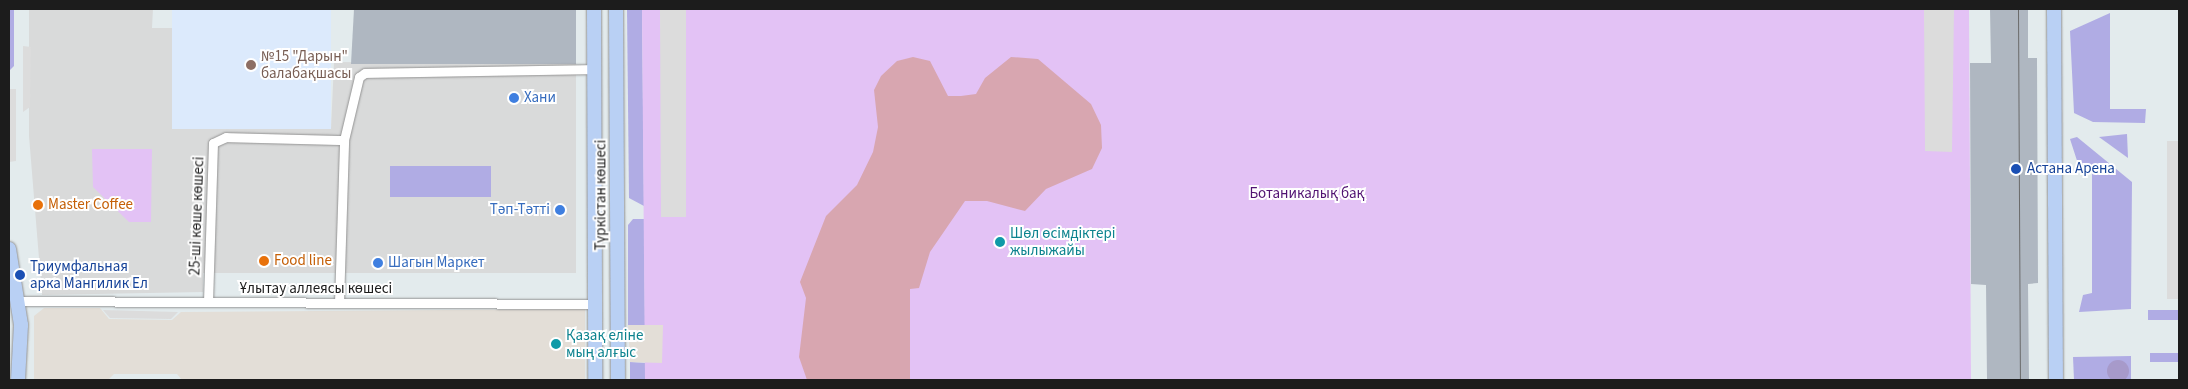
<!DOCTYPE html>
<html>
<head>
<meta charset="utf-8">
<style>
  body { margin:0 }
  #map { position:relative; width:2188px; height:389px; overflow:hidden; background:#e3ebed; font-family:"Source Sans 3",sans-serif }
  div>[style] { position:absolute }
  .residential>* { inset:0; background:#d9dada }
  .education>* { inset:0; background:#dceafc }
  .construction>* { inset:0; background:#afb7c1 }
  .grass>* { inset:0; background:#b0ace4 }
  .forest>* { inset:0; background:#a79aca }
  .round { border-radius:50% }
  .park>* { inset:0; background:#e3c2f5 }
  .parking>* { inset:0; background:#dcdcdc }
  .plaza>* { inset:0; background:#e3ded7 }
  .water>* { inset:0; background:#d8a6b0 }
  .roads { filter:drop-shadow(0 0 1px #939393) drop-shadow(0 0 1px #939393) }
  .minor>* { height:9px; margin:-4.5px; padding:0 4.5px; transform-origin:4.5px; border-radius:4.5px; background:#fff }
  .secondary>* { height:14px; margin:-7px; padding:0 7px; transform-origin:7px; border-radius:7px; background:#b9d0f4 }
  .tram>* { height:1px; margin:-0.5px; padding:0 0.5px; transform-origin:0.5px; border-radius:0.5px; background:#6a6a6a }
  .dots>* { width:14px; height:14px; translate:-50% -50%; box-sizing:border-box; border:2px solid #fff; border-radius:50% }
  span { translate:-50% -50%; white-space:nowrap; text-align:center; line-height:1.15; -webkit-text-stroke:4px #fff; paint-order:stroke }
  .education-label { font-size:15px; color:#785e54 }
  .left { translate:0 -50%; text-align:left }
  .shop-label { font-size:15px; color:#366cbe }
  .right { translate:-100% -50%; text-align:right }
  .transit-label { font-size:15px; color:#164399 }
  .park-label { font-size:15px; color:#511372 }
  .street-label { font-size:15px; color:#1c1c1c }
  .food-label { font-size:15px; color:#c56008 }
  .culture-label { font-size:15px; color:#0d838f }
  .frame { position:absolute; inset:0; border:10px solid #1c1c1c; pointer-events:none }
</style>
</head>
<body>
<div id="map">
  <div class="residential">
    <i style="clip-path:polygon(29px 9px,153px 9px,152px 28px,172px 28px,172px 129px,331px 129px,334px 62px,576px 64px,576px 273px,203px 273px,203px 292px,42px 295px,29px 136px)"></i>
  </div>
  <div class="education">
    <i style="clip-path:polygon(172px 10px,331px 10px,331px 129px,172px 129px)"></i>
  </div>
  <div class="construction">
    <i style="clip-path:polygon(354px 9px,576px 9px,576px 64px,351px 64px)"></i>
    <i style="clip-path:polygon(1990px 9px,2028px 9px,2028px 58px,2037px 58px,2038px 283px,2028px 284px,2029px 380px,1987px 380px,1986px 285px,1971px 284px,1970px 63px,1991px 63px)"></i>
  </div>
  <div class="grass">
    <i style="clip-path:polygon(9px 9px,14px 9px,14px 66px,9px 71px)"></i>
    <i style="clip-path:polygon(627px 9px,642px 9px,644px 206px,629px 198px)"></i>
    <i style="clip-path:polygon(2110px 13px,2110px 109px,2146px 109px,2145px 123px,2093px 122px,2074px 113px,2070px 31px)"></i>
    <i style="clip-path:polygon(2127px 134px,2128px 158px,2099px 137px)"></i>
    <i style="clip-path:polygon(2077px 137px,2132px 182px,2131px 309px,2079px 312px,2083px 295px,2092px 293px,2092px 173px,2081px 173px,2070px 139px)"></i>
    <i style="clip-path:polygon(390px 166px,491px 166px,491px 197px,390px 197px)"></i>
    <i style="clip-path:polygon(633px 219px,644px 219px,645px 325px,628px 325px,628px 225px)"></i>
    <i style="clip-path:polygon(2148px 310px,2179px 310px,2179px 320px,2148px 320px)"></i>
    <i style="clip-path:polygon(2150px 353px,2179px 353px,2179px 362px,2150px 362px)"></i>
    <i style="clip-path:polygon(2131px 356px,2131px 380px,2074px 380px,2073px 357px)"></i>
    <i style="clip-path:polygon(630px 362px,648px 363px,648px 380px,630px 380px)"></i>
  </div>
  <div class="forest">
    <i class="round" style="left:2107px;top:360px;width:22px;height:22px"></i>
  </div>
  <div class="park">
    <i style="clip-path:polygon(642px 9px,1969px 9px,1971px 380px,645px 380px)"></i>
    <i style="clip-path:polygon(92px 149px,152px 149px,151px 222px,129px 222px,93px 187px)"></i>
  </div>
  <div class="parking">
    <i style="clip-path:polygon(660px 9px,686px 9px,686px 217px,661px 217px)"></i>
    <i style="clip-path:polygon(1924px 9px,1954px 9px,1952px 152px,1925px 151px)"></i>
    <i style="clip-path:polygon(23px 46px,31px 47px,30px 107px,23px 112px)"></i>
    <i style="clip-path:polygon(9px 89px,16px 89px,16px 161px,9px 162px)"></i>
    <i style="clip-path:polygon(2167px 141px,2179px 141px,2179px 299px,2167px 299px)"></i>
    <i style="clip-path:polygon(103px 310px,178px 312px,171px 319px,110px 318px)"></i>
  </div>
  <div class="plaza">
    <i style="clip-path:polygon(44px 308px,100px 308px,109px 319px,172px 320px,181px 312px,585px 309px,585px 380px,182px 380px,177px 374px,114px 374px,108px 380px,34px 380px,34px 316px)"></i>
    <i style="clip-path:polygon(628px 325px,663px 325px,662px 363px,630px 362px)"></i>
  </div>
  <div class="water">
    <i style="clip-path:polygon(913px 57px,930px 61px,948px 96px,961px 96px,976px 94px,985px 78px,1011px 57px,1038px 59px,1091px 104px,1101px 125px,1102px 148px,1092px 169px,1046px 189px,1025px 211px,987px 201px,965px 201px,930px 252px,919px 288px,910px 289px,910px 380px,807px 380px,799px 357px,806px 298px,800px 282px,826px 216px,857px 185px,873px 152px,878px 127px,874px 90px,881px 76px,897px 61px)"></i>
  </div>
  <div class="roads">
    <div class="minor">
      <i style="left:17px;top:301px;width:578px;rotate:0.3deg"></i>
      <i style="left:208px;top:302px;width:159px;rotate:-88.2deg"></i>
      <i style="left:213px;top:143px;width:14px;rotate:-25deg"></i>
      <i style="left:226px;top:137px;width:118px;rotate:1.5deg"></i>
      <i style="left:339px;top:303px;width:163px;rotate:-88.2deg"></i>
      <i style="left:344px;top:140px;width:65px;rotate:-76.6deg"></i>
      <i style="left:359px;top:77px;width:7px;rotate:-34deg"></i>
      <i style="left:365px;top:73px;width:229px;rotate:-1deg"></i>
    </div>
    <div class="secondary">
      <i style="left:594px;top:9px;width:371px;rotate:89.8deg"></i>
      <i style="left:616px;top:9px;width:371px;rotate:89.7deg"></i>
      <i style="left:2054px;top:9px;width:371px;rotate:89.7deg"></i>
      <i style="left:9px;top:249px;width:77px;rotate:81deg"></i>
      <i style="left:21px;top:325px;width:55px;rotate:93.1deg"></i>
    </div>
  </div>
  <div class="tram">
    <i style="left:2018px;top:9px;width:371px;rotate:89.7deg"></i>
  </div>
  <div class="dots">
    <i style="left:251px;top:65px;background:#8d6e63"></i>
    <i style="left:514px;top:98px;background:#3f7fe0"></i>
    <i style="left:2016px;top:169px;background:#1a4fb4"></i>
    <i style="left:38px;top:205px;background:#e8710a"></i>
    <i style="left:560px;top:210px;background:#3f7fe0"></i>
    <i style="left:1000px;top:242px;background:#0f9aa8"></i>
    <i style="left:264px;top:261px;background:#e8710a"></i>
    <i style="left:378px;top:263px;background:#3f7fe0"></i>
    <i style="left:20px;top:275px;background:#1a4fb4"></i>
    <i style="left:556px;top:344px;background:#0f9aa8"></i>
  </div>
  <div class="education-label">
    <span class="left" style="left:261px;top:65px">№15 "Дарын"<br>балабақшасы</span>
  </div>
  <div class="shop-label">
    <span class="left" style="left:524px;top:98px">Хани</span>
    <span class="right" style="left:550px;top:210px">Тәп-Тәтті</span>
    <span class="left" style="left:388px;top:263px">Шагын Маркет</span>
  </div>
  <div class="transit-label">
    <span class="left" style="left:2027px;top:169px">Астана Арена</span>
    <span class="left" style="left:30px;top:275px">Триумфальная<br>арка Мангилик Ел</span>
  </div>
  <div class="park-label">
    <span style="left:1307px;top:194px">Ботаникалық бақ</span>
  </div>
  <div class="street-label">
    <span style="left:601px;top:195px;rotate:-90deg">Түркістан көшесі</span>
    <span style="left:197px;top:216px;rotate:-88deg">25-ші көше көшесі</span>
    <span style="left:316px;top:289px">Ұлытау аллеясы көшесі</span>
  </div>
  <div class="food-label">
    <span class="left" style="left:48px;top:205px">Master Coffee</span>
    <span class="left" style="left:274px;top:261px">Food line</span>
  </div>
  <div class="culture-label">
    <span class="left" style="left:1010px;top:242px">Шөл өсімдіктері<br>жылыжайы</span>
    <span class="left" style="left:566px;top:344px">Қазақ еліне<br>мың алғыс</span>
  </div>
  <div class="frame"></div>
</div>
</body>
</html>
